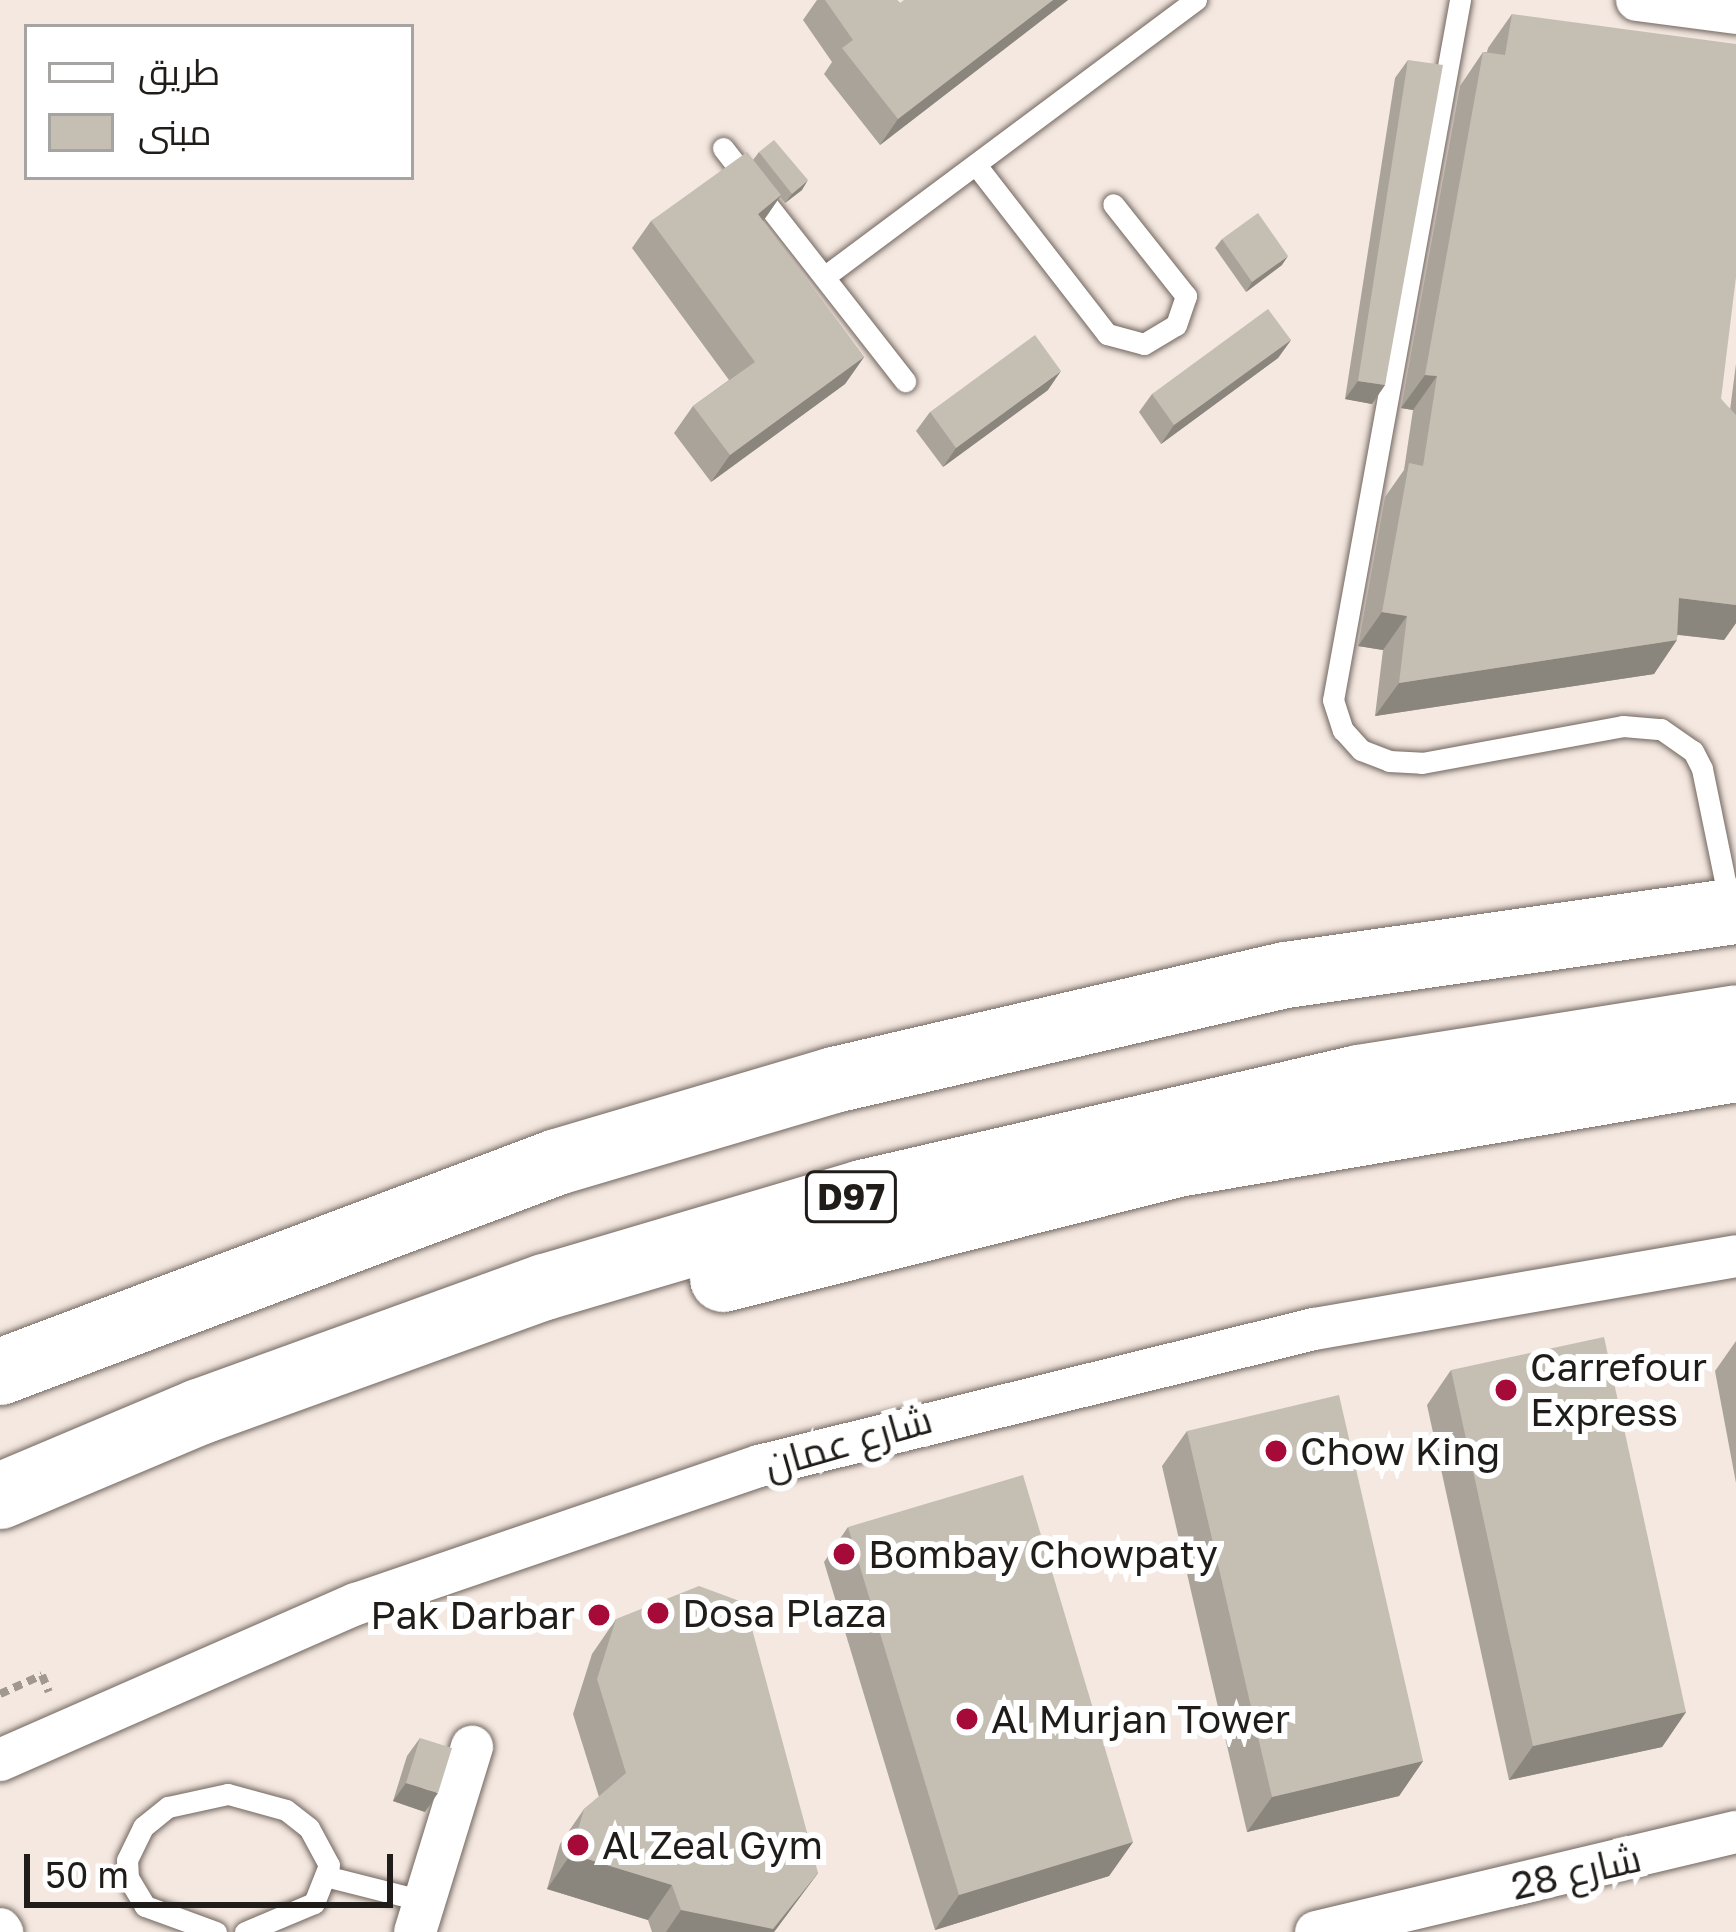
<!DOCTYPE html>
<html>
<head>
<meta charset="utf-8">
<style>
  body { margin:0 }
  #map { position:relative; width:1736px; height:1932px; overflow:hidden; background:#f4e8e0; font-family:"Golos Text",Cairo,sans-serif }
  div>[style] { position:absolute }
  .path>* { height:8px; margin-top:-4px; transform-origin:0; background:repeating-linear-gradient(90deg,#a19892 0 9px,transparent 0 15px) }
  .roads { filter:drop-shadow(0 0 3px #71665f) drop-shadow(0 0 3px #71665f) }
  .lane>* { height:21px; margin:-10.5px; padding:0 10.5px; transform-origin:10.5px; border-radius:10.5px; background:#fff }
  .street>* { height:42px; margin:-21px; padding:0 21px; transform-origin:21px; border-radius:21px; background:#fff }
  .primary>* { height:66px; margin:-33px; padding:0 33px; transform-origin:33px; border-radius:33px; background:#fff }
  .wall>* { inset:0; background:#a9a39a }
  .shaded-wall>* { inset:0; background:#8a857d }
  .building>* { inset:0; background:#c5beb3 }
  .dots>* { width:33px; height:33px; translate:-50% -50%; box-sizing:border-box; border:6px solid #fff; border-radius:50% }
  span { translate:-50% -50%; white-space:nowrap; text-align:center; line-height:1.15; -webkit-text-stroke:12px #fff; paint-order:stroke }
  .shield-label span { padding:3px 9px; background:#fff; border:3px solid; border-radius:9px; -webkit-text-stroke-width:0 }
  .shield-label { font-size:36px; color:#201c19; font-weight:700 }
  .poi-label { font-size:39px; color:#201c19 }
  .left { translate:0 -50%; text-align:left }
  .right { translate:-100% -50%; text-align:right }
  .street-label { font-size:39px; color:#201c19 }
  .legend { position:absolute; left:24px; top:24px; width:390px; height:156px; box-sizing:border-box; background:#fff; border:3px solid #a6a4a3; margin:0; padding:15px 21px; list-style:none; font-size:36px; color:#201c19 }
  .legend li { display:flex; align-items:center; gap:24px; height:60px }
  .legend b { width:60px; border:3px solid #a6a4a3 }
  .scale { position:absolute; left:24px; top:1854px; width:369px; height:54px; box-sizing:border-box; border:6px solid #201c19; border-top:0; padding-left:15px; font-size:36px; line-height:42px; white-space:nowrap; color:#201c19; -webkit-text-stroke:9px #fff; paint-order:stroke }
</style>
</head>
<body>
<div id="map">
  <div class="path">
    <i style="left:0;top:1694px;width:46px;rotate:-24.3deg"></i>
    <i style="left:42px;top:1675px;width:18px;rotate:68deg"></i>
  </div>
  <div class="roads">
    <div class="lane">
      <i style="left:1460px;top:0;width:711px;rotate:100.28deg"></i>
      <i style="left:1333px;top:700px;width:32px;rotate:72deg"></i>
      <i style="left:1343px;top:730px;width:27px;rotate:48deg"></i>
      <i style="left:1361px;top:750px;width:30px;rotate:21deg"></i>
      <i style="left:1389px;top:761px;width:33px;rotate:3deg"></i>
      <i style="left:1422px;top:763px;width:204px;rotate:-10.4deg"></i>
      <i style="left:1623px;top:726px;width:38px;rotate:5deg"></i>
      <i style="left:1661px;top:729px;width:39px;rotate:35deg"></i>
      <i style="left:1693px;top:751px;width:20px;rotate:63deg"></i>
      <i style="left:1702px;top:769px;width:139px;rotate:78.4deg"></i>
      <i style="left:723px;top:148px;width:296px;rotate:52deg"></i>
      <i style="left:976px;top:165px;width:214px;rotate:52.2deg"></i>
      <i style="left:1107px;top:334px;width:38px;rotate:15deg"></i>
      <i style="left:1144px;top:344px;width:37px;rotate:-31deg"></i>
      <i style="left:1176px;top:325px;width:31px;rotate:-71deg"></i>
      <i style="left:1186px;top:296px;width:117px;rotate:-128.4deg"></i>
      <i style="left:824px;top:277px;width:464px;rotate:-36.7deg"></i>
      <i style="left:329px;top:1877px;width:98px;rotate:14.2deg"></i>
      <i style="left:216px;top:1932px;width:76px;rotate:-159.9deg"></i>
      <i style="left:145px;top:1906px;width:33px;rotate:-121deg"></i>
      <i style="left:128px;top:1878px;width:18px;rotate:-93deg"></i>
      <i style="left:127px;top:1860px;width:37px;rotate:-64deg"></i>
      <i style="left:143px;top:1827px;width:32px;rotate:-39deg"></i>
      <i style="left:168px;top:1807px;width:61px;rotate:-12.2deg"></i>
      <i style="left:228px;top:1794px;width:60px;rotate:15.4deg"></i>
      <i style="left:286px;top:1810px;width:29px;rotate:38deg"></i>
      <i style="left:309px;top:1828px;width:42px;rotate:61.6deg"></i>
      <i style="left:329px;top:1865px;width:41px;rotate:111.5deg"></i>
      <i style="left:314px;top:1903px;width:75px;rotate:157.2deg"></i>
    </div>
    <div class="street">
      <i style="left:1637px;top:0;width:100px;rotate:7.5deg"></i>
      <i style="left:0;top:1760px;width:389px;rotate:-23.7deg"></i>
      <i style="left:356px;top:1604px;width:426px;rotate:-18.9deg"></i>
      <i style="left:759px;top:1466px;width:572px;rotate:-13.87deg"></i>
      <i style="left:1314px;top:1329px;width:428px;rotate:-9.8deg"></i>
      <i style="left:0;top:1929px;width:4px;rotate:56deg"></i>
      <i style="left:415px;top:1932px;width:194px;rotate:-72.9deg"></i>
      <i style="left:1316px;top:1932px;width:432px;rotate:-13.4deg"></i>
    </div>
    <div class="primary">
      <i style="left:723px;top:1279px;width:463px;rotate:-14.2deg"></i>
      <i style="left:1172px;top:1165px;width:572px;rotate:-9.66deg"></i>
      <i style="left:0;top:1372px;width:595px;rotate:-20.66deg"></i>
      <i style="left:557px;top:1162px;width:289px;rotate:-16.5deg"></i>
      <i style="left:834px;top:1080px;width:464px;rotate:-13.1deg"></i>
      <i style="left:1286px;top:975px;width:455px;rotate:-8.1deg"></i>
      <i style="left:0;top:1496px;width:216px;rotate:-22.9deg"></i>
      <i style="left:199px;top:1412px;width:368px;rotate:-19.9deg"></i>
      <i style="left:545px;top:1287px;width:331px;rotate:-16.5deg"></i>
      <i style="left:862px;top:1193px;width:510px;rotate:-13.03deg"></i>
      <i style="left:1359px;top:1078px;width:382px;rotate:-9deg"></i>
    </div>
  </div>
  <div class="wall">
    <i style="clip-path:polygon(817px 0,897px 0,900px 3px,1068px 0,880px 145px,824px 74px,832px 62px,803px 20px)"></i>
    <i style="clip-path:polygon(1512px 14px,1721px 399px,1730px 410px,1736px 364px,1736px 623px,1724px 640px,1678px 635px,1654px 674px,1375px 716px,1383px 650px,1358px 646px,1385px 497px,1404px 470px,1413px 410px,1401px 408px,1460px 86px,1483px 52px,1487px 52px,1488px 48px)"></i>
    <i style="clip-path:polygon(1408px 60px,1385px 385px,1372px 404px,1345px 399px,1395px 78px)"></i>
    <i style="clip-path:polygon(759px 152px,802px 190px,785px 203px,780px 197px,763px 221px,864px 357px,845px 384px,711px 482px,674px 433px,693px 406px,729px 380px,632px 248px,651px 221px,753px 160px)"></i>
    <i style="clip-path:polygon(1222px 239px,1282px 265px,1246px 292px,1215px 248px)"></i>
    <i style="clip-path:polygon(1291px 340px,1278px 358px,1161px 444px,1139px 412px,1152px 394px)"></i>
    <i style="clip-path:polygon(1048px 390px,943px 467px,916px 431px,930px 412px)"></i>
    <i style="clip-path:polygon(1736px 1341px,1736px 1483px,1715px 1371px)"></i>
    <i style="clip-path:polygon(1451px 1370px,1686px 1712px,1662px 1747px,1509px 1780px,1427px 1405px)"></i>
    <i style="clip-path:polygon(1187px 1431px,1423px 1761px,1399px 1796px,1247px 1832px,1162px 1466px)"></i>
    <i style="clip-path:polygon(848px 1527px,1133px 1842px,1109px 1876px,935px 1930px,824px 1562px)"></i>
    <i style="clip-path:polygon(616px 1619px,818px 1873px,774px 1932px,652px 1932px,648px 1920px,547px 1889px,560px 1844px,584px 1809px,599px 1797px,573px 1714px,592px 1654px)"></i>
    <i style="clip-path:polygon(420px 1738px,425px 1812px,393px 1801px,407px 1756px)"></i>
  </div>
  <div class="shaded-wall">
    <i style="clip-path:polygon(1053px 0,1068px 0,880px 145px,898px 119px)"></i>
    <i style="clip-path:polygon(808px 180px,802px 190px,785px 203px,792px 194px)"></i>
    <i style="clip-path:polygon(781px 195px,762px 223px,758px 214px)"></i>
    <i style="clip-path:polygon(1288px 256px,1282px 265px,1246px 292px,1252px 282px)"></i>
    <i style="clip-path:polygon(1291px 340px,1278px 358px,1161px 444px,1174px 425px)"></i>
    <i style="clip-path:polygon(864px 357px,845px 384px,711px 482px,730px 455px)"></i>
    <i style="clip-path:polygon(1061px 371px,1048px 390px,943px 467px,956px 448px)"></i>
    <i style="clip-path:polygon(1425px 375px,1437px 376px,1413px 410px,1401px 408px)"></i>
    <i style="clip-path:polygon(1358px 381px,1385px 385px,1372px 404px,1345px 399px)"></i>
    <i style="clip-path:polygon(1679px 598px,1736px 605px,1736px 623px,1724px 640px,1655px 632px)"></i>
    <i style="clip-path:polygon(1382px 612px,1407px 616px,1383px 650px,1358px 646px)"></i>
    <i style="clip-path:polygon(1677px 640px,1654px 674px,1375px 716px,1399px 683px)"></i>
    <i style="clip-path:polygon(1686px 1712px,1662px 1747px,1509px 1780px,1533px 1746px)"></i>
    <i style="clip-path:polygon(1423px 1761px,1399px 1796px,1247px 1832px,1272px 1797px)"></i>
    <i style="clip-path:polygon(406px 1783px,438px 1793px,425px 1812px,393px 1801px)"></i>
    <i style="clip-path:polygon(1133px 1842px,1109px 1876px,935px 1930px,959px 1895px)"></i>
    <i style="clip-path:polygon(571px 1854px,672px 1885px,648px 1920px,547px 1889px)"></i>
    <i style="clip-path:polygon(818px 1873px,774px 1932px,666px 1932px,681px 1910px)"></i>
  </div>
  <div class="building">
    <i style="clip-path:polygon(825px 0,897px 0,900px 3px,904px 0,1053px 0,898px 119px,842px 48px,853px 40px)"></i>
    <i style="clip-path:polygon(1512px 14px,1736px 44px,1736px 277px,1721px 399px,1736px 415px,1736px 605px,1679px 598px,1677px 640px,1399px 683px,1407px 616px,1382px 612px,1409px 463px,1423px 466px,1437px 376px,1425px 375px,1483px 52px,1505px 55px)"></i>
    <i style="clip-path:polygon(1408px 60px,1443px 65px,1385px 385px,1358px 381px)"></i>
    <i style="clip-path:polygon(774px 140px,808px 180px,792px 194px,759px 152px)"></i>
    <i style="clip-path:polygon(747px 152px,781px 195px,758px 214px,864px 357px,730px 455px,693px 406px,755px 362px,651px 221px)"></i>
    <i style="clip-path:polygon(1258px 213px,1288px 256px,1252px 282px,1222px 239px)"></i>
    <i style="clip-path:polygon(1268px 309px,1291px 340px,1174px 425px,1152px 394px)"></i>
    <i style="clip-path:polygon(1035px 335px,1061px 371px,956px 448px,930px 412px)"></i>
    <i style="clip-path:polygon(1604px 1337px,1686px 1712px,1533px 1746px,1451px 1370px)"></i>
    <i style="clip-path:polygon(1339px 1395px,1423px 1761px,1272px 1797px,1187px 1431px)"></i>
    <i style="clip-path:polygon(1023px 1475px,1133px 1842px,959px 1895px,848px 1527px)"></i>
    <i style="clip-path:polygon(699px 1586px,745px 1603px,818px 1873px,773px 1929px,681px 1910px,672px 1885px,571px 1854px,584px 1809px,626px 1773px,597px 1679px,616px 1619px)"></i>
    <i style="clip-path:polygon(420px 1738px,452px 1748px,438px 1793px,406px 1783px)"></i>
  </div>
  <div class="dots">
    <i style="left:1506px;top:1390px;background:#a50a38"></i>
    <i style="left:1276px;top:1451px;background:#a50a38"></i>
    <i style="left:844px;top:1554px;background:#a50a38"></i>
    <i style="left:658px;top:1613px;background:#a50a38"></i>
    <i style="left:599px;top:1615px;background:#a50a38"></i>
    <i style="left:967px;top:1719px;background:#a50a38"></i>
    <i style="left:578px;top:1845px;background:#a50a38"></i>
  </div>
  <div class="shield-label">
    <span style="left:851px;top:1197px">D97</span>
  </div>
  <div class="poi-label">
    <span class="left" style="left:1530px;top:1390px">Carrefour<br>Express</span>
    <span class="left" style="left:1300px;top:1451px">Chow King</span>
    <span class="left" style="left:868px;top:1554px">Bombay Chowpaty</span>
    <span class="left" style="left:682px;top:1613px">Dosa Plaza</span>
    <span class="right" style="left:575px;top:1615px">Pak Darbar</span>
    <span class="left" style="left:991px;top:1719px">Al Murjan Tower</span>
    <span class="left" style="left:602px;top:1845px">Al Zeal Gym</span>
  </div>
  <div class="street-label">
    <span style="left:848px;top:1442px;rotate:-16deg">شارع عمان</span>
    <span style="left:1576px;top:1872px;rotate:-13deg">شارع 28</span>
  </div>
  <ul class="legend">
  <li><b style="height:15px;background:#fff"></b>طريق</li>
  <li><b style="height:33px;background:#c5beb3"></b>مبنى</li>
  </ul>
  <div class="scale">50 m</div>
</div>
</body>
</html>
